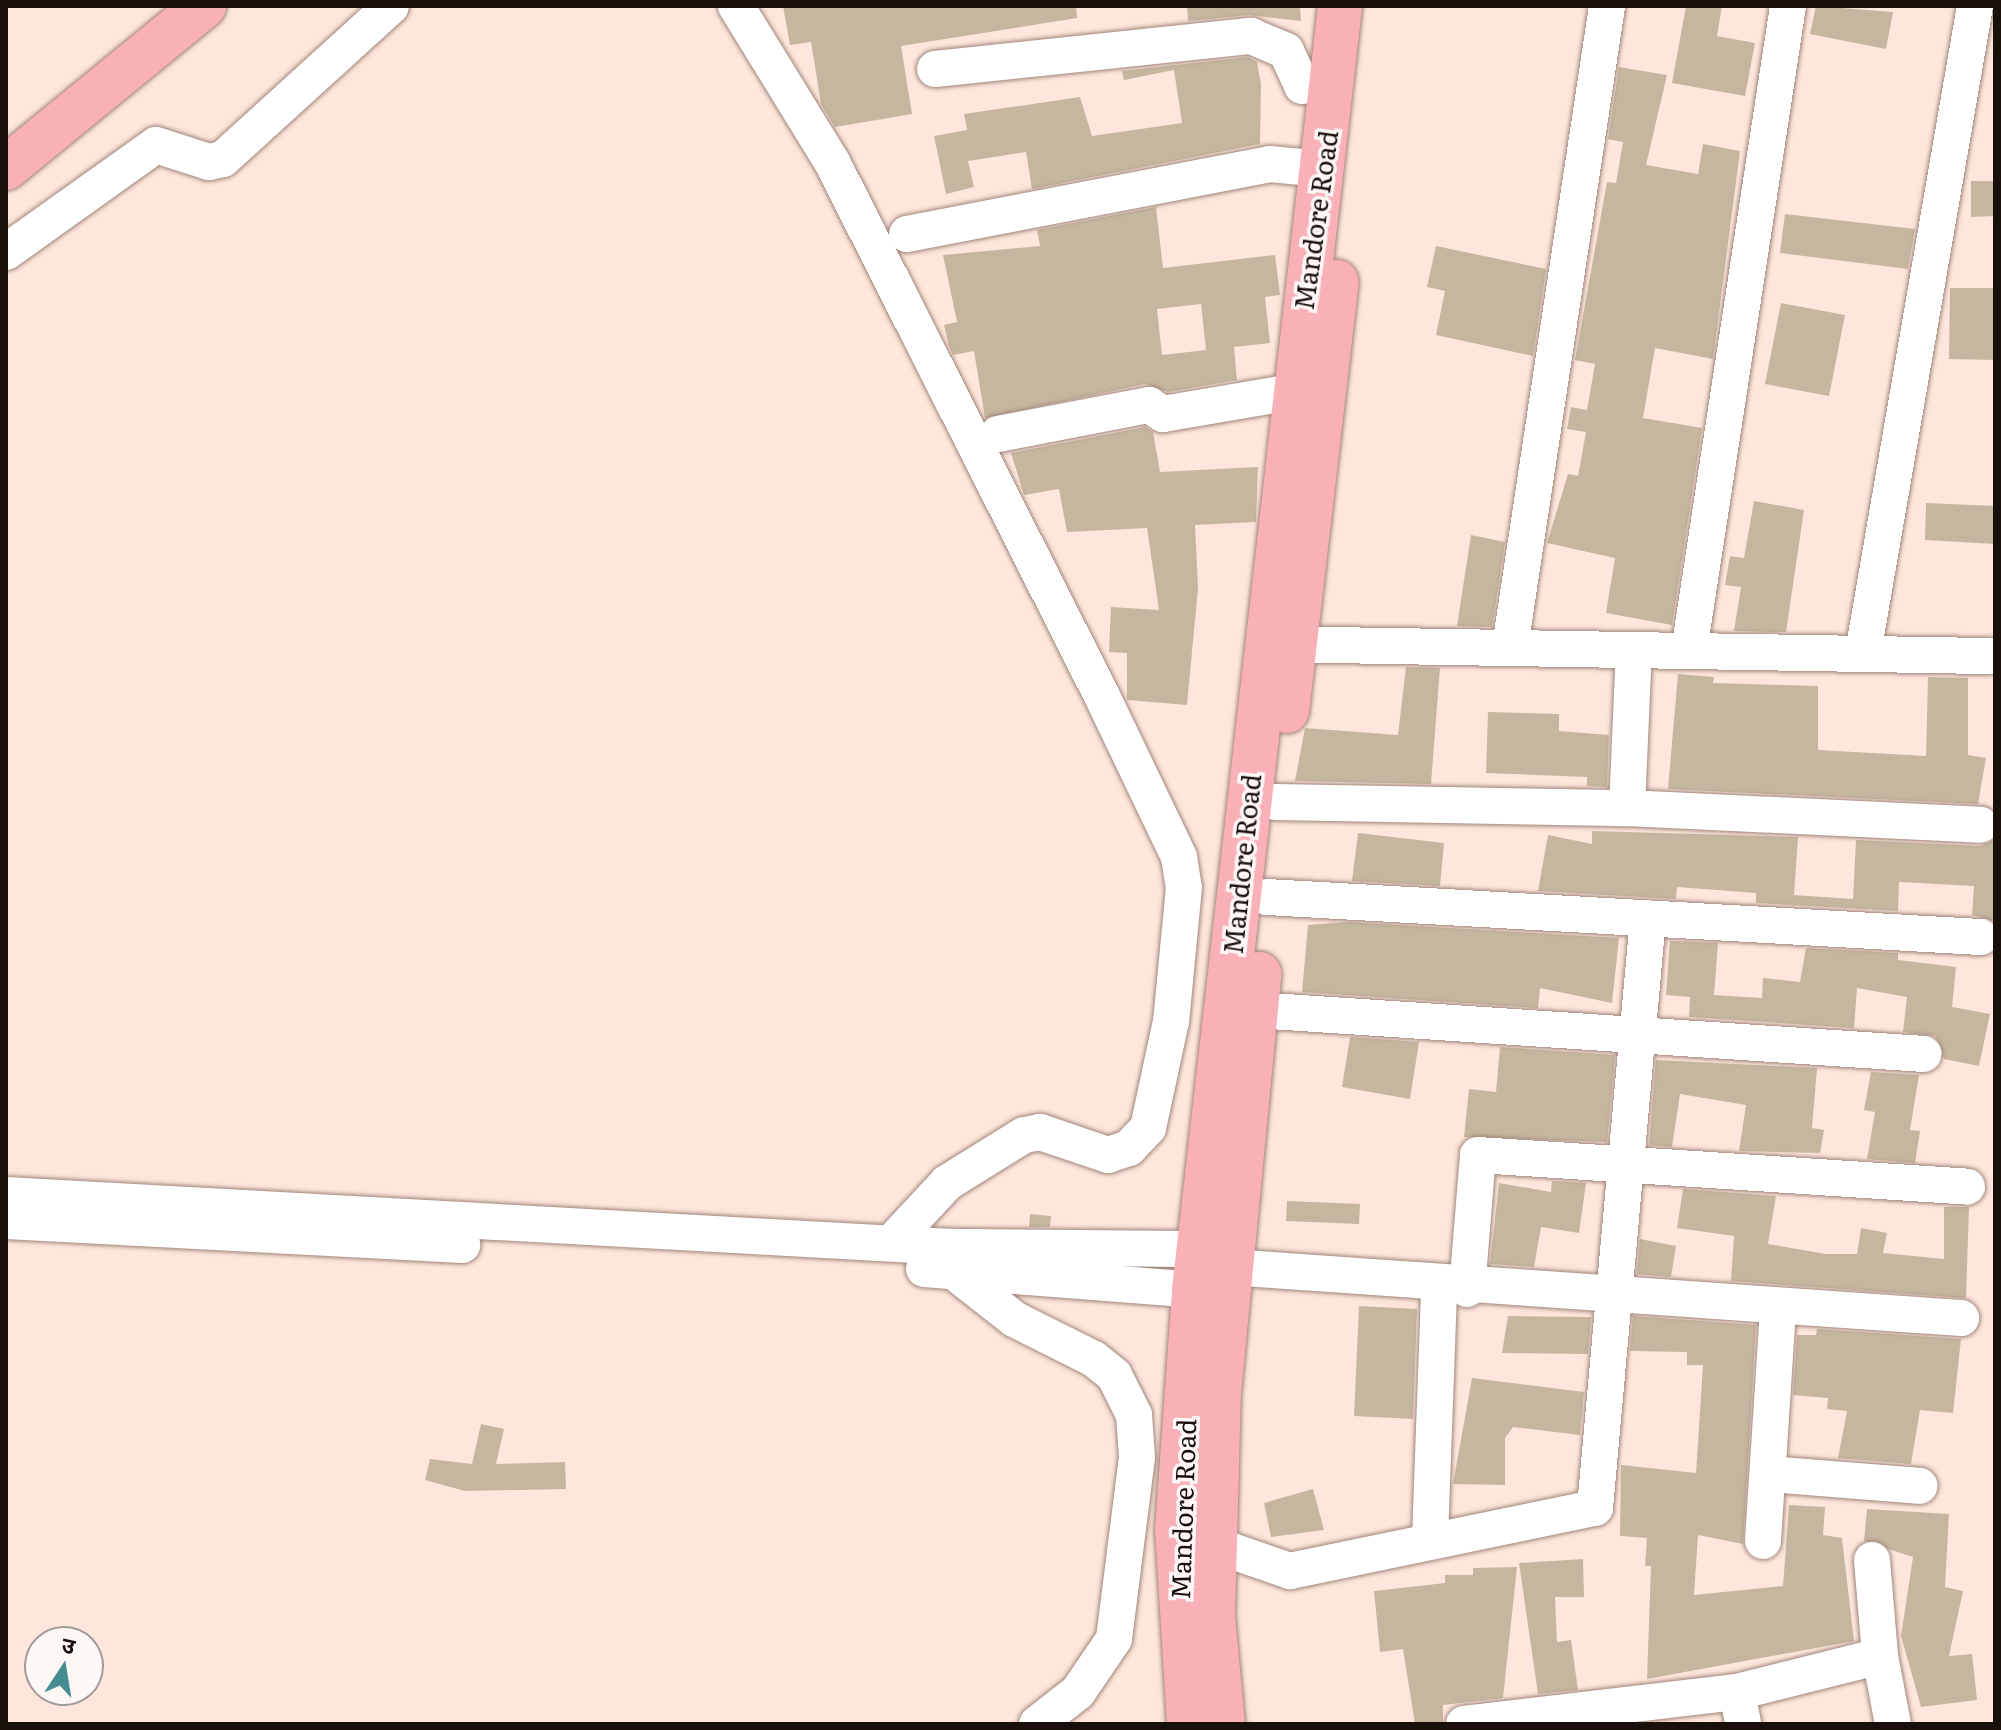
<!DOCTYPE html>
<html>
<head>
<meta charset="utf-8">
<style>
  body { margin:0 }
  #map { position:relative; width:2001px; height:1730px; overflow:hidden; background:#fee6dc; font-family:Literata,"Noto Sans Devanagari",serif }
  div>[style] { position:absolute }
  .building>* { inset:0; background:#c6b69f }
  .roads { filter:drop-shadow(0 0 2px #a0857a) drop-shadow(0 0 2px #a0857a) }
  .minor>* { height:36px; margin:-18px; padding:0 18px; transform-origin:18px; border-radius:18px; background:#fff }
  .highway>* { height:44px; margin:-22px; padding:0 22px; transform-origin:22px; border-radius:22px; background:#fab0b7 }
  span { translate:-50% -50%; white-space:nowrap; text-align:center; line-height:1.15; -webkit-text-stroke:7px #fdf7f5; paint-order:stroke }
  .street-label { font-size:26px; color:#190f0b }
  .frame { position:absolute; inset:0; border:8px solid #190f0b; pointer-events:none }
  .north { position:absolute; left:24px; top:1626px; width:80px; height:80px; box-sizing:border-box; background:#fdf7f5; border:2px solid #a29a97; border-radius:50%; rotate:12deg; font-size:22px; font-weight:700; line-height:32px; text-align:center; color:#190f0b }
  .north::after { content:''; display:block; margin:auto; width:28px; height:36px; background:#458c93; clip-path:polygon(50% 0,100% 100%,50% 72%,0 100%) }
</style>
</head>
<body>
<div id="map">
  <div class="building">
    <i style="clip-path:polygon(783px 6px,1076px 6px,1077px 18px,901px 46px,912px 114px,835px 127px,821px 104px,811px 42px,790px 45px)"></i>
    <i style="clip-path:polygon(1187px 6px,1300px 6px,1301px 21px,1249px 15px,1188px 21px)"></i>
    <i style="clip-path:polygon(1686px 6px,1722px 6px,1717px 36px,1755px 43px,1745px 96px,1672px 83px)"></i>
    <i style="clip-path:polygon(1816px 6px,1893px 12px,1886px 49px,1810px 34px)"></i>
    <i style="clip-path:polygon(1248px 57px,1257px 62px,1261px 84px,1260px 144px,1032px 189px,1026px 152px,968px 161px,974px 187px,946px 194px,934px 136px,967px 130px,964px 114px,1080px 97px,1092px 136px,1182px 123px,1174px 70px,1124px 80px,1122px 71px)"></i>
    <i style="clip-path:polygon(1619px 67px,1667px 75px,1646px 165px,1698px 174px,1703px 144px,1740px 151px,1713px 359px,1655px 348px,1643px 418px,1702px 428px,1672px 625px,1606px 613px,1615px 558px,1547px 543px,1568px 474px,1578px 476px,1586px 432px,1567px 429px,1571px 407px,1587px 410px,1595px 364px,1575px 360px,1607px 182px,1616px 183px,1623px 142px,1608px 139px)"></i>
    <i style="clip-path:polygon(1971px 181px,1995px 181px,1995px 216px,1971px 217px)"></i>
    <i style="clip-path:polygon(evenodd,1156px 207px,1163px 268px,1275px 255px,1280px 295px,1265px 297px,1270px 343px,1234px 347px,1237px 380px,1168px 392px,1145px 384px,985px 418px,974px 351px,953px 355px,949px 347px,944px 325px,957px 322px,943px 255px,1040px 246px,1037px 230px,1156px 207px,1201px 304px,1206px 350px,1162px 355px,1157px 309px,1201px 304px)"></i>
    <i style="clip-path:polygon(1785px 214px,1915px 229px,1905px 285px,1908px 269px,1780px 253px)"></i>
    <i style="clip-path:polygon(1436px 246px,1546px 269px,1533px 356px,1436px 335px,1445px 291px,1427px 287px)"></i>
    <i style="clip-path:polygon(1950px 288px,1995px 288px,1995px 360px,1949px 359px)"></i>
    <i style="clip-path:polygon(1781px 303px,1845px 315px,1829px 396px,1765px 384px)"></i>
    <i style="clip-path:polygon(1145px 427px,1153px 432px,1160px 472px,1258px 467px,1256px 522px,1195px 525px,1198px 588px,1187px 705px,1127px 700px,1127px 653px,1109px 652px,1111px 607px,1159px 610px,1147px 528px,1067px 532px,1059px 489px,1024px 495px,1011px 453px)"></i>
    <i style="clip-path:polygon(1754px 501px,1804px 510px,1786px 632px,1734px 631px,1741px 587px,1725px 585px,1730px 556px,1744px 558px)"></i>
    <i style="clip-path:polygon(1926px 503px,1995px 506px,1995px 544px,1925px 540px)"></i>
    <i style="clip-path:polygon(1471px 535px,1505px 542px,1492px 627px,1457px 626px)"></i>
    <i style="clip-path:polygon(1406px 667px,1440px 668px,1431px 784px,1295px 781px,1305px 728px,1398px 735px)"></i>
    <i style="clip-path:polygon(1678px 674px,1714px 677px,1713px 683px,1818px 686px,1818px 750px,1926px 756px,1928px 677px,1968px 678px,1968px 755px,1986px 758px,1978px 804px,1668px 789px)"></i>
    <i style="clip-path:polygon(1488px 712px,1559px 714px,1559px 731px,1609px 735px,1607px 787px,1587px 786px,1587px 777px,1486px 773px)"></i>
    <i style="clip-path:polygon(1592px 831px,1798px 837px,1794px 895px,1853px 899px,1856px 840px,1980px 846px,1995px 840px,1994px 921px,1972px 915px,1974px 886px,1899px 882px,1898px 911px,1756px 903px,1756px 893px,1677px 887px,1676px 899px,1538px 891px,1548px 835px,1592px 844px)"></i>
    <i style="clip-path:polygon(1358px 833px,1444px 843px,1440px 886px,1352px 881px)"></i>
    <i style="clip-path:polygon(1347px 922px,1619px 938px,1612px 1003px,1540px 988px,1538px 1008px,1302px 992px,1308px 925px)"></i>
    <i style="clip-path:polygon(1670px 941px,1718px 943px,1714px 995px,1762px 998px,1763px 978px,1800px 982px,1806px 948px,1898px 953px,1898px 960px,1956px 967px,1952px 1007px,1990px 1014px,1979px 1066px,1944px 1059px,1935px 1036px,1903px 1032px,1907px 997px,1857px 988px,1854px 1028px,1689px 1017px,1690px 997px,1666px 995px)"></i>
    <i style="clip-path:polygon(1350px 1037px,1419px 1042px,1410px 1099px,1342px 1087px)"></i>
    <i style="clip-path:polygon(1500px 1047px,1615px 1055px,1607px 1142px,1464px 1137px,1469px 1089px,1496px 1092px)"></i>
    <i style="clip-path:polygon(1656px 1060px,1817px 1068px,1812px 1128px,1824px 1130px,1820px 1153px,1739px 1151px,1746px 1105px,1680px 1094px,1672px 1147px,1649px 1145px)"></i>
    <i style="clip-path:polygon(1871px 1072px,1919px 1075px,1910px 1130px,1920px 1131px,1915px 1163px,1867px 1159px,1875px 1112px,1864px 1110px)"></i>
    <i style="clip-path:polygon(1552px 1181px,1586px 1183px,1579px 1233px,1541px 1227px,1534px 1267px,1490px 1264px,1499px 1183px,1551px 1192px)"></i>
    <i style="clip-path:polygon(1683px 1189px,1776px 1196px,1768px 1244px,1826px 1254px,1857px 1254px,1861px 1228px,1887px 1233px,1883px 1253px,1944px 1259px,1944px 1207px,1969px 1207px,1966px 1298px,1731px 1281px,1734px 1236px,1677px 1228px)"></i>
    <i style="clip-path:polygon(1287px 1201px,1360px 1204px,1359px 1224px,1286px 1221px)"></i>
    <i style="clip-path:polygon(1030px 1214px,1051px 1216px,1050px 1227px,1029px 1227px)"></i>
    <i style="clip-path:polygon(1640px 1239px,1676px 1246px,1671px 1277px,1637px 1274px)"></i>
    <i style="clip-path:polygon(1359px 1306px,1417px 1309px,1413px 1419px,1354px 1416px)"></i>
    <i style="clip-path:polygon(1508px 1316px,1591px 1317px,1588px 1354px,1502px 1353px)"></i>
    <i style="clip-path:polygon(1633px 1316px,1756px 1325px,1743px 1544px,1698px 1535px,1694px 1595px,1783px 1586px,1789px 1505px,1825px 1507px,1823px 1535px,1842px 1538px,1854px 1641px,1647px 1679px,1651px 1566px,1645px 1566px,1647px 1538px,1620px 1536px,1621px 1465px,1696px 1473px,1703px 1365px,1687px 1365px,1687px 1352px,1630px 1351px)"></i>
    <i style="clip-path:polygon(1817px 1329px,1961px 1339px,1953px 1413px,1920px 1410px,1911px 1464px,1838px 1458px,1847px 1411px,1827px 1409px,1828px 1398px,1793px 1395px,1797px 1335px,1816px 1335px)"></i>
    <i style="clip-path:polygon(1472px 1378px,1584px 1392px,1580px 1435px,1513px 1427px,1505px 1438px,1505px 1485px,1453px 1484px)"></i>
    <i style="clip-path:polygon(481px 1424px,504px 1429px,496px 1464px,565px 1462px,566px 1489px,465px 1491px,425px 1480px,430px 1459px,472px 1464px)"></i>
    <i style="clip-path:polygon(1313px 1489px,1324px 1530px,1271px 1537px,1264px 1503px)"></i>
    <i style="clip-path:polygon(1867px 1509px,1949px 1514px,1945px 1587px,1963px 1591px,1949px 1656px,1972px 1654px,1977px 1700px,1921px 1707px,1901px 1636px,1913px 1557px,1864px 1541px)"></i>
    <i style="clip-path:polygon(1583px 1559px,1584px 1597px,1555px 1597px,1557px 1642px,1571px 1640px,1578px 1690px,1538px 1694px,1519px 1563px)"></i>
    <i style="clip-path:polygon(1517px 1567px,1503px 1698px,1443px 1705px,1443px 1724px,1415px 1724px,1403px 1649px,1380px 1652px,1374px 1591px,1445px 1583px,1445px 1575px,1473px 1575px,1473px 1568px)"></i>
  </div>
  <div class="roads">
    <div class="minor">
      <i style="left:736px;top:6px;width:183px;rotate:58.4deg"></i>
      <i style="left:832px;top:162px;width:596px;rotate:63.18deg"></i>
      <i style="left:1101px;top:694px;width:181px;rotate:64.4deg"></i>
      <i style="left:1179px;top:857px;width:30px;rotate:81deg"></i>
      <i style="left:1184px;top:887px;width:135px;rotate:95.5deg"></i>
      <i style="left:1171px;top:1021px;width:109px;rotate:102.1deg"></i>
      <i style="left:1148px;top:1128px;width:28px;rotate:134deg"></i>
      <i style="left:1129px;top:1148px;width:22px;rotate:162deg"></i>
      <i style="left:1108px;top:1155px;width:72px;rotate:-161.3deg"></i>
      <i style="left:1040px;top:1132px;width:16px;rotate:169deg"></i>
      <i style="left:1024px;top:1135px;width:91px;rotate:148.1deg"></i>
      <i style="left:947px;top:1183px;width:82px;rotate:133deg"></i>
      <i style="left:935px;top:69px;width:318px;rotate:-6deg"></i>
      <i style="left:1251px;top:36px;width:38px;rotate:23deg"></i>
      <i style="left:1286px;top:51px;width:38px;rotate:65deg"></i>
      <i style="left:1302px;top:86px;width:31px;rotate:-9deg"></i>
      <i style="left:907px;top:234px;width:370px;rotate:-10.9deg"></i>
      <i style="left:1270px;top:164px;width:53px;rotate:5.4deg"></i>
      <i style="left:6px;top:252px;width:184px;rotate:-35.5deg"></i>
      <i style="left:156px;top:145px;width:56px;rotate:17.8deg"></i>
      <i style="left:209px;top:162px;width:14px;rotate:-12deg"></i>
      <i style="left:223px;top:159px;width:227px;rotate:-42.3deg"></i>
      <i style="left:998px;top:434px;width:154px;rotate:-10.9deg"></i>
      <i style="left:1149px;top:405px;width:17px;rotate:33deg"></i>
      <i style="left:1163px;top:414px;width:131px;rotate:-9.7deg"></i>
      <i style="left:1270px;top:644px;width:719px;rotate:0.96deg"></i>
      <i style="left:1510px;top:647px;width:648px;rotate:-81.39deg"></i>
      <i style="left:1689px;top:651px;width:653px;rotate:-81.27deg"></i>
      <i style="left:1863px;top:653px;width:657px;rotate:-80.18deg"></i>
      <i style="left:1275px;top:802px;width:352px;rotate:1deg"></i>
      <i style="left:1627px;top:808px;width:354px;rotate:2.7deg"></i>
      <i style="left:1627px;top:808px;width:158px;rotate:-87.5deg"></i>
      <i style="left:1267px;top:897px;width:715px;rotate:3.21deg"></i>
      <i style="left:1255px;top:1010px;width:670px;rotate:3.76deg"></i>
      <i style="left:6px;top:1195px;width:947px;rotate:3.15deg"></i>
      <i style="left:952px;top:1247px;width:247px;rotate:0.5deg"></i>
      <i style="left:6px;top:1221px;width:457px;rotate:3deg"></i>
      <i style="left:1229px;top:1267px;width:734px;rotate:3.99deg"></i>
      <i style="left:924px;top:1269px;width:271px;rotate:4.4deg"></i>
      <i style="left:952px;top:1270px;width:79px;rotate:38.3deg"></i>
      <i style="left:1014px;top:1319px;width:89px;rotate:26.6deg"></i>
      <i style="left:1094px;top:1359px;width:26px;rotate:39deg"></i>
      <i style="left:1114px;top:1375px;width:45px;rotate:63.4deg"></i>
      <i style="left:1134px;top:1415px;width:42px;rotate:85.9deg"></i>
      <i style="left:1137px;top:1457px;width:183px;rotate:97.2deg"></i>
      <i style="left:1114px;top:1639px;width:64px;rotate:124.2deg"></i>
      <i style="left:1078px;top:1692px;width:52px;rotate:142deg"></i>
      <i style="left:1467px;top:1289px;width:134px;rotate:-85.3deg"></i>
      <i style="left:1478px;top:1155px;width:490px;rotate:3.7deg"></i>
      <i style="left:1769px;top:1474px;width:151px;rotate:4.5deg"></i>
      <i style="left:1430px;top:1538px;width:251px;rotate:-87.9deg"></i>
      <i style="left:1763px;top:1541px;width:234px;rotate:-86.3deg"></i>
      <i style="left:1212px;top:1544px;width:83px;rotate:19.1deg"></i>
      <i style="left:1290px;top:1571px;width:311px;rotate:-11.7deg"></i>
      <i style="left:1595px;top:1508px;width:592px;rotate:-84.87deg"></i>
      <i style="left:1872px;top:1560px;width:96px;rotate:85.2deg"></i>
      <i style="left:1737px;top:1692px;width:147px;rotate:-14.1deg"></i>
      <i style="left:1880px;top:1656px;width:69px;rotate:79.2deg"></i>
      <i style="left:1464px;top:1724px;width:275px;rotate:-6.7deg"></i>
      <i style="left:1737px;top:1692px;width:33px;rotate:79deg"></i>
    </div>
    <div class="highway">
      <i style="left:6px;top:168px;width:256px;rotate:-39.3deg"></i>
      <i style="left:1287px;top:711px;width:432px;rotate:-83.4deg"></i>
      <i style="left:1189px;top:1724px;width:194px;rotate:-93.5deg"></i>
      <i style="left:1177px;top:1530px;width:241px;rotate:-85.9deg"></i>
      <i style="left:1194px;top:1290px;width:1292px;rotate:-83.51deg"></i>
      <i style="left:1223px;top:1724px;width:107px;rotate:-95.3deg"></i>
      <i style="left:1213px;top:1617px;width:224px;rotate:-88.5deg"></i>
      <i style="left:1219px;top:1393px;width:421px;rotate:-84.5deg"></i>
    </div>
  </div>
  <div class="street-label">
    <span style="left:1315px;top:220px;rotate:-82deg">Mandore Road</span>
    <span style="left:1241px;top:864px;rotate:-84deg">Mandore Road</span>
    <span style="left:1182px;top:1509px;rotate:-88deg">Mandore Road</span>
  </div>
  <div class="frame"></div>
  <div class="north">उ</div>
</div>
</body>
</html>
